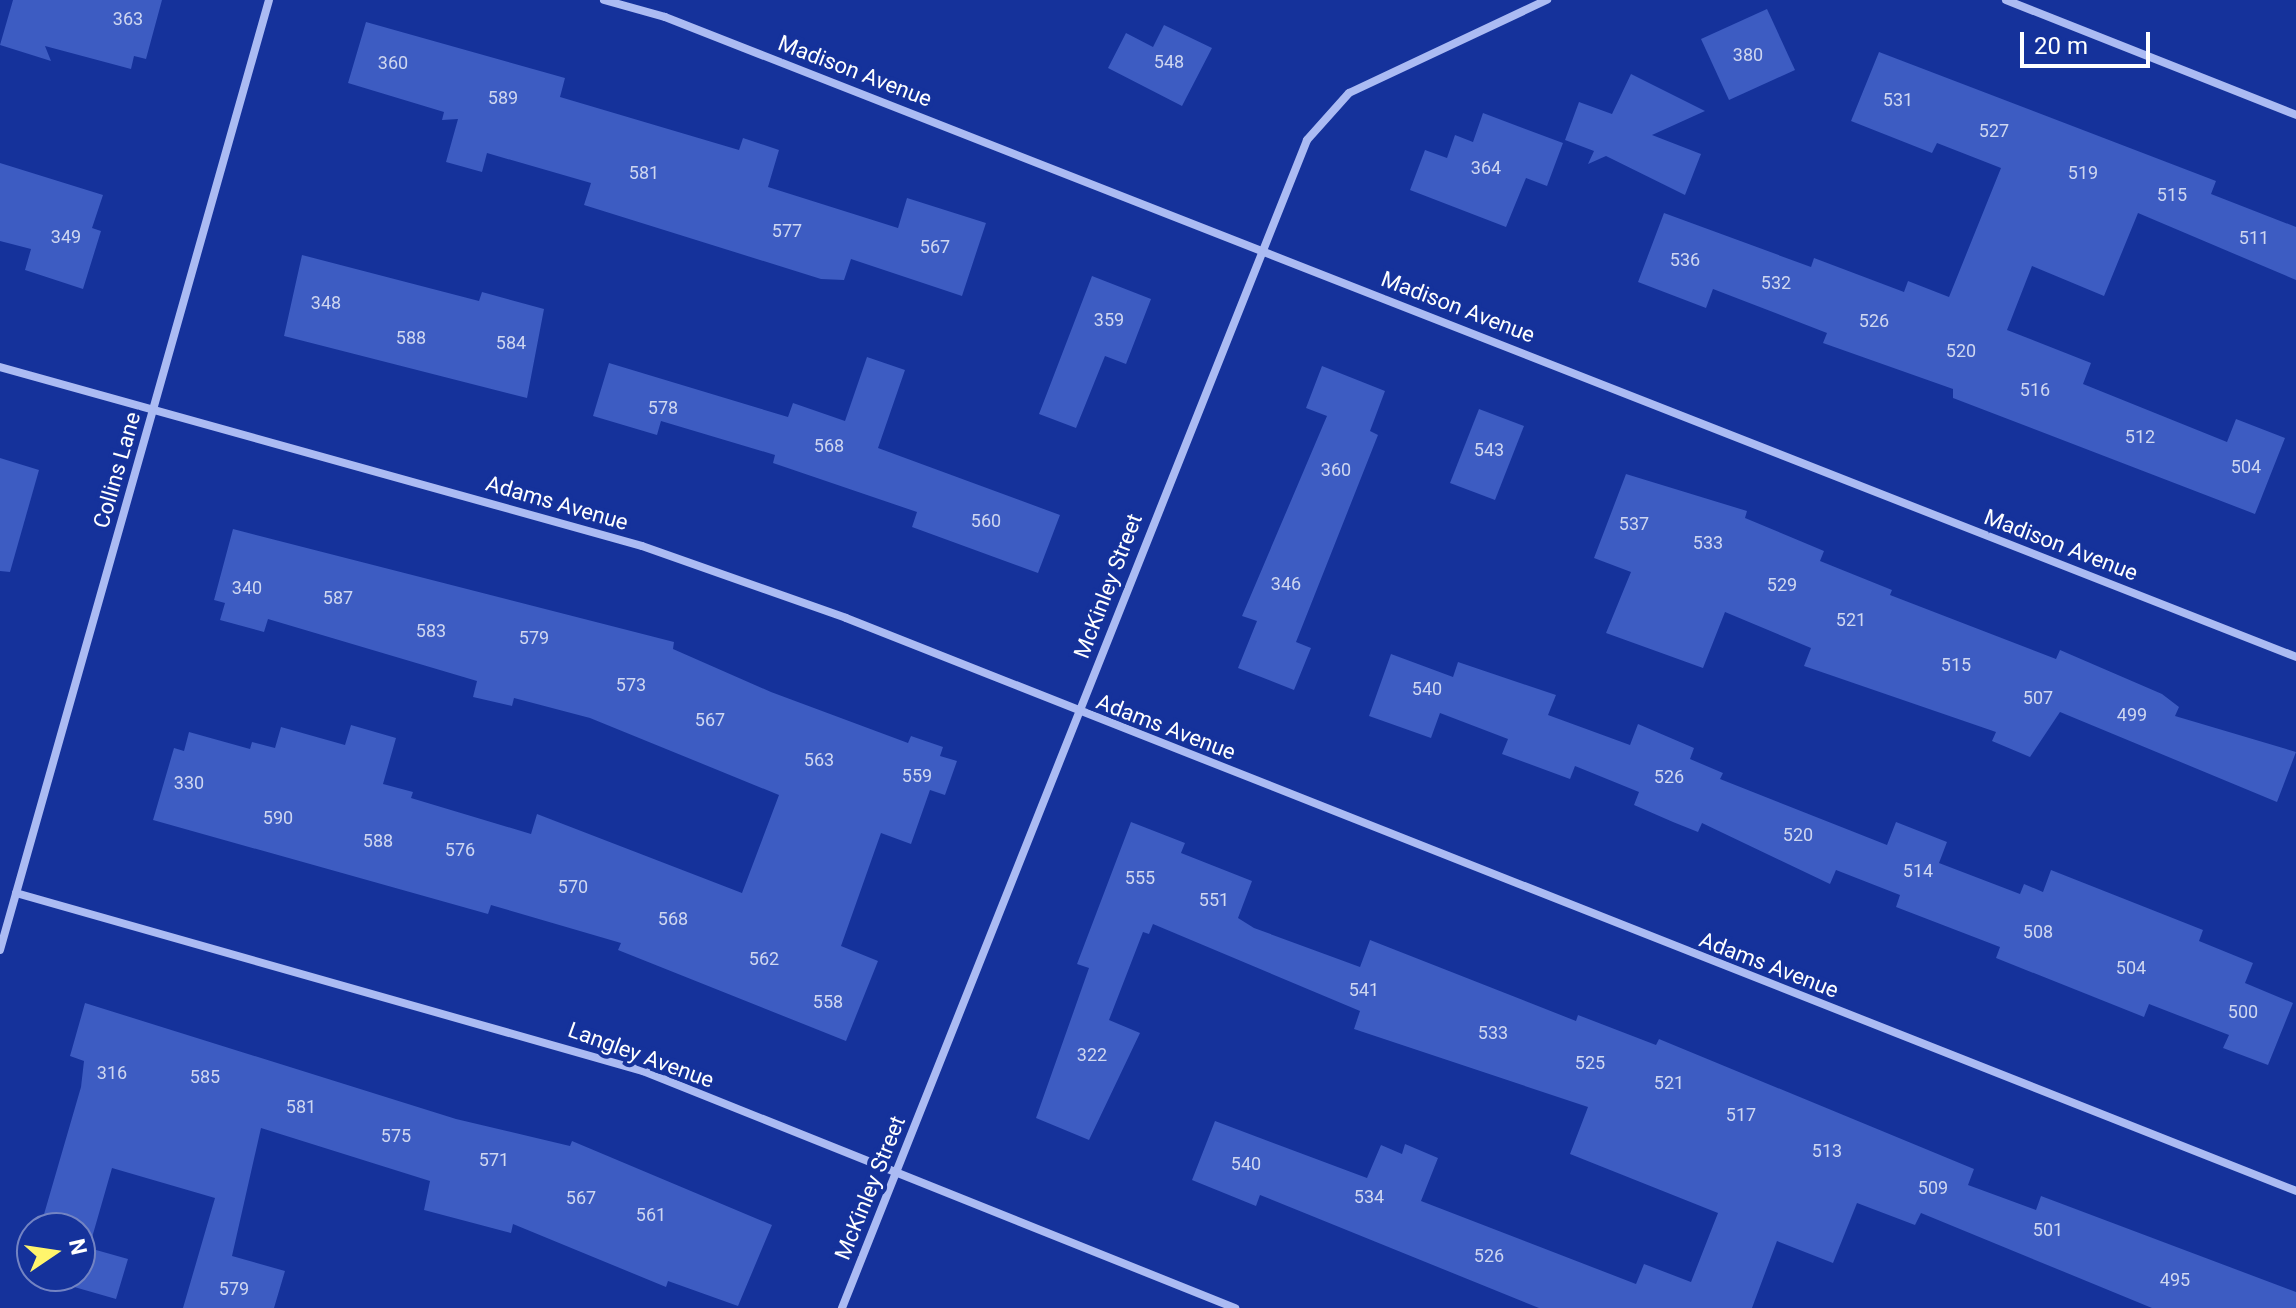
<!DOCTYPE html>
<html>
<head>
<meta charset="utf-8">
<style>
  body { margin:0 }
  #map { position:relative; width:2296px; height:1308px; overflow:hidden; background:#15329b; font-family:Roboto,sans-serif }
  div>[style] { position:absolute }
  .building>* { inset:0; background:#3d5cc2 }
  .minor>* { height:8px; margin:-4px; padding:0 4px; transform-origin:4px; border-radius:4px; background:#abbbf3 }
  span { translate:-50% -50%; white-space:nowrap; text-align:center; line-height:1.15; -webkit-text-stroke:8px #15329b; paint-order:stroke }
  .number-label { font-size:18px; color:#ced6f0 }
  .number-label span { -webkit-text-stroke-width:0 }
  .street-label { font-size:22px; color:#fff }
  .north { position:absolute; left:16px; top:1212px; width:80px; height:80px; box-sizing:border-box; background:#15329b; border:2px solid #7384c3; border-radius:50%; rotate:77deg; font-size:22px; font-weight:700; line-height:32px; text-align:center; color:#fff }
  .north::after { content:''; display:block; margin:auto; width:28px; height:36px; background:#fff56c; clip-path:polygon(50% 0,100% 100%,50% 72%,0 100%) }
  .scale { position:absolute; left:2020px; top:32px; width:130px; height:36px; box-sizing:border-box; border:4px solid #fff; border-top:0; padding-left:10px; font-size:24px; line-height:28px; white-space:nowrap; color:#fff; -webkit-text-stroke:6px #15329b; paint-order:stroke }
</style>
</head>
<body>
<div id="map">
  <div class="building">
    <i style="clip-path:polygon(13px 0,162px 0,146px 59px,134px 56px,131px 69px,45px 46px,51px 61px,0 45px)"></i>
    <i style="clip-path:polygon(1767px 9px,1795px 70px,1729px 100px,1701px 39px)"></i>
    <i style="clip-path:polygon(366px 22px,565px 78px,560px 97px,739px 150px,743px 138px,779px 150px,768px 187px,898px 228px,907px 198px,986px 223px,962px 296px,851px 259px,844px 280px,821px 279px,584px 205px,591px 183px,487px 153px,482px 172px,446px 162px,458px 119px,442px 120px,444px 112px,348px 83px)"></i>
    <i style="clip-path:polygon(1164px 25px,1212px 48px,1182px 106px,1108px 68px,1126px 33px,1153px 47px)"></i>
    <i style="clip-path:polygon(1879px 52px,2216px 181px,2211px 194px,2296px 227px,2296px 280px,2138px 213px,2104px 296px,2032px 266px,2007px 330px,2091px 363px,2083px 384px,2227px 442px,2236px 419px,2285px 438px,2255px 514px,1953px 398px,1953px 389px,1823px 343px,1827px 333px,1713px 289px,1706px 308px,1638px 282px,1664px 213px,1811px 267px,1814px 258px,1904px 292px,1908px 281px,1949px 297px,2001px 168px,1937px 143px,1932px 153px,1851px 121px)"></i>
    <i style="clip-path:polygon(1631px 74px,1705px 111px,1652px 135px,1701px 154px,1685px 195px,1606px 156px,1588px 164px,1594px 151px,1565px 140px,1579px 102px,1612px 114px)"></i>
    <i style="clip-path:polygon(1483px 113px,1563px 143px,1547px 186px,1526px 178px,1506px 227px,1410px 190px,1425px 150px,1447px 158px,1455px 135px,1473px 142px)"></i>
    <i style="clip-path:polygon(0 163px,103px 195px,92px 228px,101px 231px,83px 289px,25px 270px,31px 249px,0 241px)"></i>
    <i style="clip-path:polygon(302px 255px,479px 301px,482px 292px,544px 309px,527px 398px,284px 336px)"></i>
    <i style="clip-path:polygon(1092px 276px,1151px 299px,1126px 364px,1105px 356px,1076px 428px,1039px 414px)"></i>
    <i style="clip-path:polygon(867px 357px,905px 370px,878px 448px,1060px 515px,1038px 573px,912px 527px,917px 512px,773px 463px,775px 455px,661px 421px,657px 435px,593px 416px,609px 363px,788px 417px,793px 403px,845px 421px)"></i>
    <i style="clip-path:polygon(1322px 366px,1385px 391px,1370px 431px,1378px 435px,1296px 642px,1311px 648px,1294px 690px,1238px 668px,1257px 621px,1242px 616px,1327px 416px,1306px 408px)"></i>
    <i style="clip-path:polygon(1479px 409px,1524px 426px,1495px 500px,1450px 483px)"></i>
    <i style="clip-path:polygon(0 458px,39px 470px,10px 572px,0 571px)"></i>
    <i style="clip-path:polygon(1626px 474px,1747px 511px,1745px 518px,1824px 551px,1820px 561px,1892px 590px,1890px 595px,2056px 659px,2060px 650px,2162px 694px,2179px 707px,2175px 716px,2296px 752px,2277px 802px,2060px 712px,2030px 757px,1992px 741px,1996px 732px,1804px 666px,1811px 648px,1725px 612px,1703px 668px,1606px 633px,1631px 572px,1594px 558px)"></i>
    <i style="clip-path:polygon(233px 529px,674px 642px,673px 649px,771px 692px,908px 743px,911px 736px,943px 747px,940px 756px,957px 761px,945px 795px,930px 790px,911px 844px,881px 833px,841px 946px,878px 961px,846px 1041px,618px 950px,621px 943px,491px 905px,488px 914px,153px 820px,174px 748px,184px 751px,189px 732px,250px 749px,252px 742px,275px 748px,281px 727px,345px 745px,351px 725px,396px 738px,383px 784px,413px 792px,411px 798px,531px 834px,537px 814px,742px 893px,779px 795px,590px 718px,514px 698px,512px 706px,473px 697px,477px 681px,268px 619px,264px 632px,220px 620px,225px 603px,214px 600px)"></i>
    <i style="clip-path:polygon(1391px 654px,1453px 677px,1458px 662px,1556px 695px,1548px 715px,1630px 745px,1638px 724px,1694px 748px,1690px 759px,1723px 773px,1720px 779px,1887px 845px,1896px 822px,1947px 842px,1939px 863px,2020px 894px,2024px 884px,2043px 892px,2051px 870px,2203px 930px,2199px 941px,2253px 963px,2245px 983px,2293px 1003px,2268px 1065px,2223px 1048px,2229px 1035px,2149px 1004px,2144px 1017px,1996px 958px,2000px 947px,1896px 907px,1900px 895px,1836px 870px,1830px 884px,1702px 823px,1698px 832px,1673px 822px,1634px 805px,1639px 792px,1575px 766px,1570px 779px,1502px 754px,1508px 739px,1440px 713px,1431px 738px,1369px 716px)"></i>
    <i style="clip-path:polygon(1131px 822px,1185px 843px,1181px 853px,1252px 881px,1238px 918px,1254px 928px,1360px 967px,1370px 940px,1576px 1021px,1578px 1015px,1656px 1045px,1659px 1039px,1974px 1169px,1968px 1185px,2036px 1210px,2041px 1196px,2296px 1292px,2296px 1308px,2152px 1308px,1921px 1213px,1915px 1225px,1857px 1203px,1833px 1263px,1777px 1241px,1752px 1308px,1539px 1308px,1260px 1195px,1256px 1206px,1192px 1180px,1215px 1121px,1367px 1178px,1381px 1145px,1402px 1154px,1405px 1144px,1438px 1158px,1421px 1201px,1636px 1284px,1644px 1264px,1691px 1282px,1718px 1213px,1570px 1154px,1588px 1107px,1354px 1029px,1360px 1011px,1153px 924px,1149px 934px,1143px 932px,1109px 1020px,1140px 1033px,1089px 1140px,1036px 1118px,1089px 968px,1077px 964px)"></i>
    <i style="clip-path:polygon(85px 1003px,456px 1119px,570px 1146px,572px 1141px,772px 1225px,738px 1306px,668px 1281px,666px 1287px,513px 1224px,511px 1233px,424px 1210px,430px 1181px,261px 1128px,232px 1256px,285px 1271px,274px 1308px,183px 1308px,215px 1198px,112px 1168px,89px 1248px,128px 1259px,116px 1299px,36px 1276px,80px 1276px,80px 1228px,40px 1228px,81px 1087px,84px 1061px,70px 1056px)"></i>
  </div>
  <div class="minor">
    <i style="left:604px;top:0;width:63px;rotate:15.6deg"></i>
    <i style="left:665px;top:17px;width:1752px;rotate:21.42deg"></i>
    <i style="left:2006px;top:0;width:312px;rotate:21.6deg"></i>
    <i style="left:0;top:367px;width:666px;rotate:15.58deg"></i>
    <i style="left:642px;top:546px;width:216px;rotate:19.4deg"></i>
    <i style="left:846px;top:618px;width:1559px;rotate:21.56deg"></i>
    <i style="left:16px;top:893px;width:652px;rotate:15.85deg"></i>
    <i style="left:643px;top:1071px;width:638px;rotate:21.82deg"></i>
    <i style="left:0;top:950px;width:987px;rotate:-74.19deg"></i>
    <i style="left:842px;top:1308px;width:1257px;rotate:-68.29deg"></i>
    <i style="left:1307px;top:140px;width:63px;rotate:-48.2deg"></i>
    <i style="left:1349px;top:93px;width:219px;rotate:-25.2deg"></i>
  </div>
  <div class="number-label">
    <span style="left:128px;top:19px">363</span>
    <span style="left:1748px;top:55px">380</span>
    <span style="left:1169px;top:62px">548</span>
    <span style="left:393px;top:63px">360</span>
    <span style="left:503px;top:98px">589</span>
    <span style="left:1898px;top:100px">531</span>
    <span style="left:1994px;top:131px">527</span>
    <span style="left:1486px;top:168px">364</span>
    <span style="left:644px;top:173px">581</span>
    <span style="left:2083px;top:173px">519</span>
    <span style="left:2172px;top:195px">515</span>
    <span style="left:787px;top:231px">577</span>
    <span style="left:66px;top:237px">349</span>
    <span style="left:2254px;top:238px">511</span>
    <span style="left:935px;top:247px">567</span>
    <span style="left:1685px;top:260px">536</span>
    <span style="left:1776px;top:283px">532</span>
    <span style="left:326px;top:303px">348</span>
    <span style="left:1109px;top:320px">359</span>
    <span style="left:1874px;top:321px">526</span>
    <span style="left:411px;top:338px">588</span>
    <span style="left:511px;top:343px">584</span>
    <span style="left:1961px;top:351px">520</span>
    <span style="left:2035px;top:390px">516</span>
    <span style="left:663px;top:408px">578</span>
    <span style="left:2140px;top:437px">512</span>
    <span style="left:829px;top:446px">568</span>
    <span style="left:1489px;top:450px">543</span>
    <span style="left:2246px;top:467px">504</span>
    <span style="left:1336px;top:470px">360</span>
    <span style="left:986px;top:521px">560</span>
    <span style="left:1634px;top:524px">537</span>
    <span style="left:1708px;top:543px">533</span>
    <span style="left:1286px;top:584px">346</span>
    <span style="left:1782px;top:585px">529</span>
    <span style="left:247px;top:588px">340</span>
    <span style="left:338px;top:598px">587</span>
    <span style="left:1851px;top:620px">521</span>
    <span style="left:431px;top:631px">583</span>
    <span style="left:534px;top:638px">579</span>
    <span style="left:1956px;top:665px">515</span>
    <span style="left:631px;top:685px">573</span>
    <span style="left:1427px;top:689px">540</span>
    <span style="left:2038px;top:698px">507</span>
    <span style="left:2132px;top:715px">499</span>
    <span style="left:710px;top:720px">567</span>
    <span style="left:819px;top:760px">563</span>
    <span style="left:917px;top:776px">559</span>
    <span style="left:1669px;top:777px">526</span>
    <span style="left:189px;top:783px">330</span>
    <span style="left:278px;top:818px">590</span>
    <span style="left:1798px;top:835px">520</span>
    <span style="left:378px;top:841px">588</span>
    <span style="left:460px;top:850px">576</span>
    <span style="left:1918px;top:871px">514</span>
    <span style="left:1140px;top:878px">555</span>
    <span style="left:573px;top:887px">570</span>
    <span style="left:1214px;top:900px">551</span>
    <span style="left:673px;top:919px">568</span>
    <span style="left:2038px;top:932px">508</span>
    <span style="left:764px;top:959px">562</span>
    <span style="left:2131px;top:968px">504</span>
    <span style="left:1364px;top:990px">541</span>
    <span style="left:828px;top:1002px">558</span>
    <span style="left:2243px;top:1012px">500</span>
    <span style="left:1493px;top:1033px">533</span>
    <span style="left:1092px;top:1055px">322</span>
    <span style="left:1590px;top:1063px">525</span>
    <span style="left:112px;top:1073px">316</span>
    <span style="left:205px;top:1077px">585</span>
    <span style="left:1669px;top:1083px">521</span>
    <span style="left:301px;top:1107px">581</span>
    <span style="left:1741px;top:1115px">517</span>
    <span style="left:396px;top:1136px">575</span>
    <span style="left:1827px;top:1151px">513</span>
    <span style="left:494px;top:1160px">571</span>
    <span style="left:1246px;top:1164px">540</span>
    <span style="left:1933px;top:1188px">509</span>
    <span style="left:1369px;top:1197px">534</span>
    <span style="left:581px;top:1198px">567</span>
    <span style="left:651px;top:1215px">561</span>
    <span style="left:2048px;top:1230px">501</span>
    <span style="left:1489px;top:1256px">526</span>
    <span style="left:2175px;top:1280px">495</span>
    <span style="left:234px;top:1289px">579</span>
  </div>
  <div class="street-label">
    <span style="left:855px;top:71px;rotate:21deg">Madison Avenue</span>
    <span style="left:1458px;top:307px;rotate:21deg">Madison Avenue</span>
    <span style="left:117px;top:470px;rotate:-74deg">Collins Lane</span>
    <span style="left:557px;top:503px;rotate:16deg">Adams Avenue</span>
    <span style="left:2061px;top:545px;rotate:21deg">Madison Avenue</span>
    <span style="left:1108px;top:586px;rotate:-69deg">McKinley Street</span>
    <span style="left:1166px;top:727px;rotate:21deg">Adams Avenue</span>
    <span style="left:1769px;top:965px;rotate:21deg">Adams Avenue</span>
    <span style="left:641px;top:1055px;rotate:20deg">Langley Avenue</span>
    <span style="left:870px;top:1188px;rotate:-68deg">McKinley Street</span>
  </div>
  <div class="north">N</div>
  <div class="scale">20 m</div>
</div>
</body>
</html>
